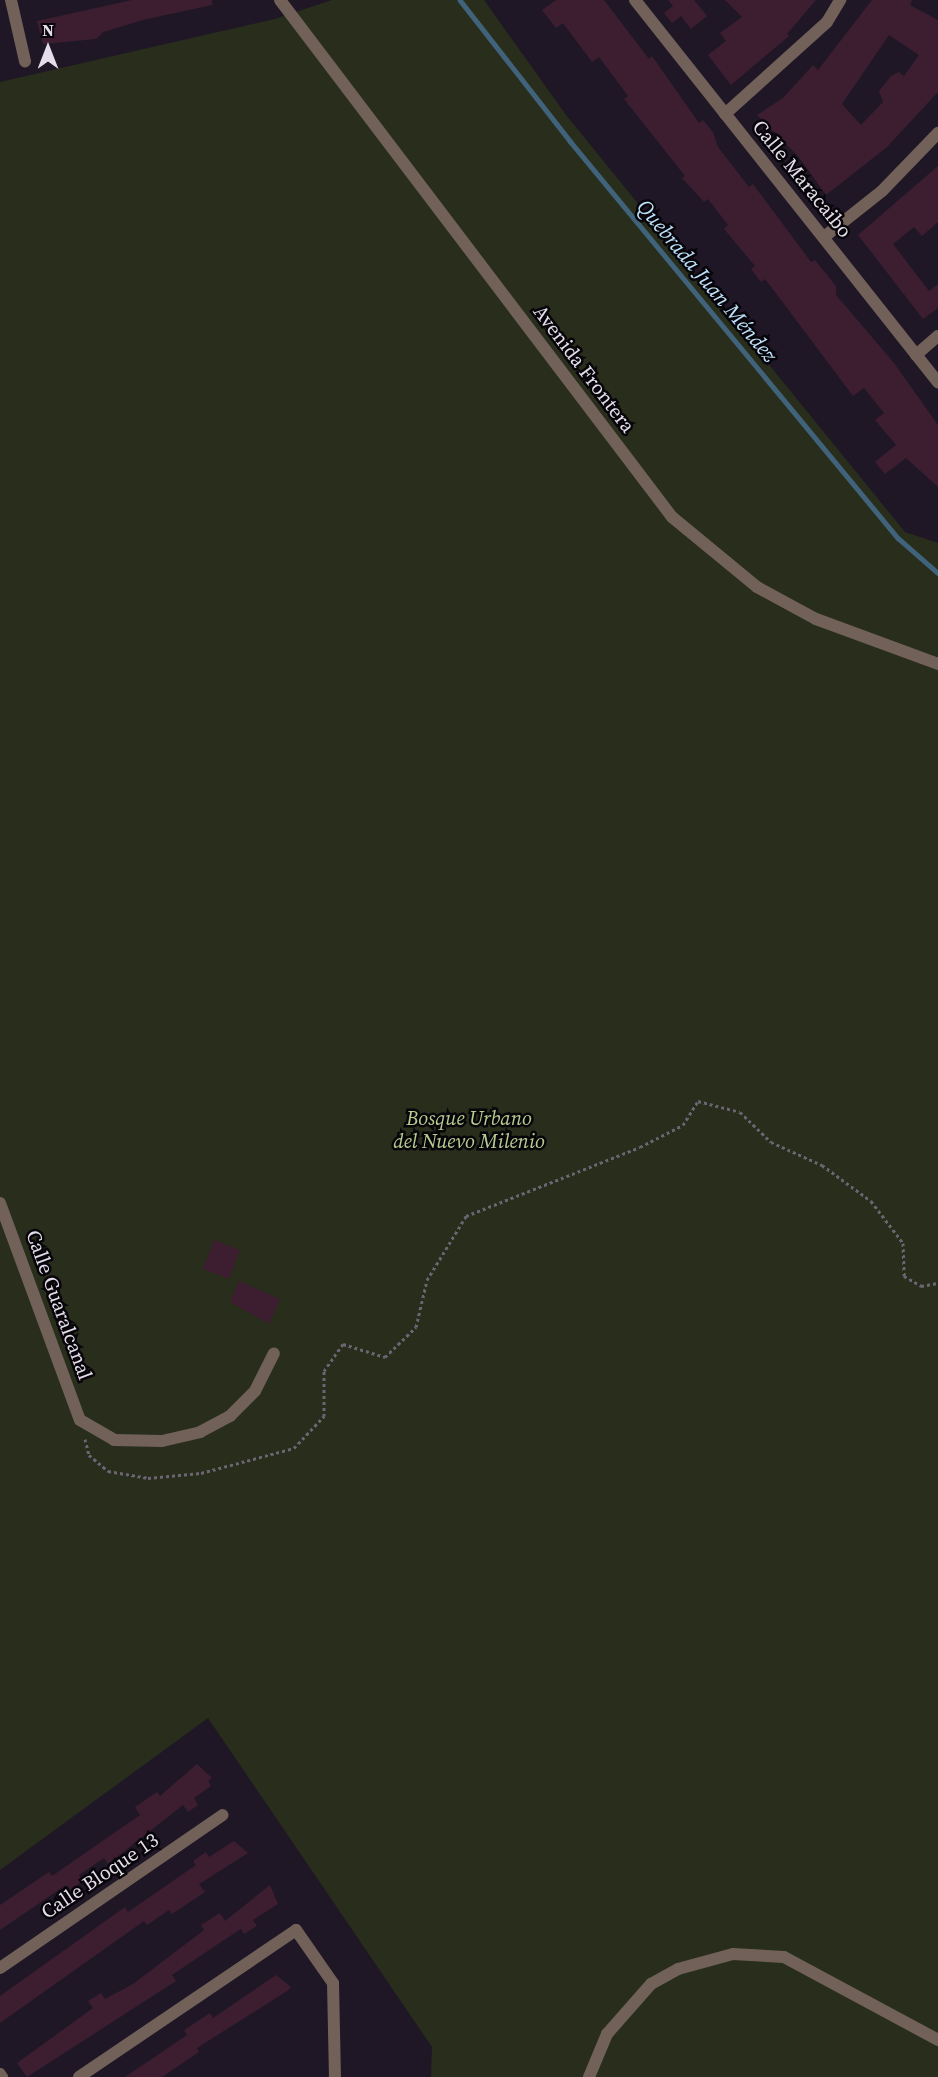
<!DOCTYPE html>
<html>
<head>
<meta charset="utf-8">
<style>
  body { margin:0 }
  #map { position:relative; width:938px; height:2077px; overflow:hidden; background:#1f1726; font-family:"Source Serif 4",serif }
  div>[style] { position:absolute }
  .green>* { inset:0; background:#282e1b }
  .stream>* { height:4.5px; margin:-2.25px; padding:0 2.25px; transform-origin:2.25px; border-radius:2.25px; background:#41627b }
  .building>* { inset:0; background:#3c1e30 }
  .path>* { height:3px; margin-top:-1.5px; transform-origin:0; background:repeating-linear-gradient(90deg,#6b6472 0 3px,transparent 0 6px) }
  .minor>* { height:12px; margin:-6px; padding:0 6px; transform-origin:6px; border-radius:6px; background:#726159 }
  .tertiary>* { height:12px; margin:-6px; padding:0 6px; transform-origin:6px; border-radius:6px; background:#726159 }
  span { translate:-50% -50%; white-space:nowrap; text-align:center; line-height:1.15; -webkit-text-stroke:5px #07050a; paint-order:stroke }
  .street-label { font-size:20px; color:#e3dee9 }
  .park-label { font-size:20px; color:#b7cd90; font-style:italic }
  .water-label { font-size:21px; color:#bfe2fc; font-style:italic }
  .north { position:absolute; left:18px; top:18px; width:60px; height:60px; -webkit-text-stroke:4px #07050a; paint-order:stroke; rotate:0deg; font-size:16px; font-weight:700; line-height:24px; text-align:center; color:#e3dee9 }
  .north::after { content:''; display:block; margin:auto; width:21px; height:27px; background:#e3dee9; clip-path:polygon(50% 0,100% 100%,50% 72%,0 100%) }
</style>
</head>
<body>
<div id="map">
  <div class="green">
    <i style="clip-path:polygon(332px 0,484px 0,566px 115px,905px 532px,938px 543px,938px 2077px,431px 2077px,432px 2047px,208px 1718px,0 1870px,0 82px,275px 19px)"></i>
  </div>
  <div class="stream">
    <i style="left:460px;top:0;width:179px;rotate:52deg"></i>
    <i style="left:570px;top:141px;width:515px;rotate:50.44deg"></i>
    <i style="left:898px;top:538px;width:53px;rotate:41.2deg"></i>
  </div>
  <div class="building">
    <i style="clip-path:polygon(132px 0,212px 0,212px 5px,143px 20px,103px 32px,96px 39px,43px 44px,37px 21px)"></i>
    <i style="clip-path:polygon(556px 0,604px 0,649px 59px,652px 56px,699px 123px,703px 120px,713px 132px,718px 147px,749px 187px,753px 184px,811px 262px,815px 260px,836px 286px,836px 295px,894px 363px,938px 425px,938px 487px,906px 458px,885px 474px,875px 462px,896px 445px,875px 420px,884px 413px,864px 388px,853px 396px,775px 292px,765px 279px,761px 282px,751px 269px,755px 266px,724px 229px,728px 225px,708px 199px,704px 202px,682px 178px,685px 176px,624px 99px,628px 96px,599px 57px,592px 62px,563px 23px,556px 28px,542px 10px)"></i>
    <i style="clip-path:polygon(668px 0,694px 0,707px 16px,691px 29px,681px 16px,672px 23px,664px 13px,673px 6px)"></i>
    <i style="clip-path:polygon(725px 0,816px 0,787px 34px,789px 36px,731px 85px,708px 55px,726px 41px,720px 33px,742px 17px)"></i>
    <i style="clip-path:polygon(evenodd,872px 0,912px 0,910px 5px,938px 20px,938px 92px,887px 147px,826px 195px,798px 156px,757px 115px,783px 98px,813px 65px,818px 70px,872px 0,889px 35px,919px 55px,904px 76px,899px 72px,891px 76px,879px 91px,883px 102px,861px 125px,842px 104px,889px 35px)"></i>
    <i style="clip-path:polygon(938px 166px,938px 222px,922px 236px,914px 227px,893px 244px,929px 291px,938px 284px,938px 308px,923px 319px,858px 235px)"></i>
    <i style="clip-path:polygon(214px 1240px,240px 1250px,229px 1279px,203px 1269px)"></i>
    <i style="clip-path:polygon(239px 1281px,280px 1299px,269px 1324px,230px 1302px)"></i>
    <i style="clip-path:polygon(197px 1764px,212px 1778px,208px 1781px,211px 1786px,194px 1798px,198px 1805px,188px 1812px,183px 1805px,108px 1864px,104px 1858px,79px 1875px,83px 1881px,70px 1890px,66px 1885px,0 1930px,0 1905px,49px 1872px,52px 1876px,140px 1815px,135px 1807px,157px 1792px,160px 1796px)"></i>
    <i style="clip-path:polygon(234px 1841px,248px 1853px,199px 1884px,205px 1892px,172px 1914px,169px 1910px,147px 1925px,144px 1921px,0 2023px,0 1996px,125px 1907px,128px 1912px,196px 1865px,193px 1861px,206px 1852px,209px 1857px)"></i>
    <i style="clip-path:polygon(270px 1885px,278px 1904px,253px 1920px,257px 1926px,244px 1934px,241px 1929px,218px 1944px,172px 1975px,176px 1981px,27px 2077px,17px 2063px,93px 2008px,88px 2001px,101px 1993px,105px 1999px,133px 1984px,204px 1930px,201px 1925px,220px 1913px,225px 1921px)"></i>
    <i style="clip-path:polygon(276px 1975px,291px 1987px,287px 1991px,197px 2048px,199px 2052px,162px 2077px,125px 2077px,187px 2035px,184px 2030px,210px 2013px,213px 2018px)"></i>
  </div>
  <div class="path">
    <i style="left:85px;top:1439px;width:16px;rotate:76deg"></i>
    <i style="left:89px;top:1455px;width:25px;rotate:40deg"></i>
    <i style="left:108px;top:1471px;width:41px;rotate:9.9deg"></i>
    <i style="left:148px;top:1478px;width:53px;rotate:-5.4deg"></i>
    <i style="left:201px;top:1473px;width:96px;rotate:-15deg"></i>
    <i style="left:294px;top:1448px;width:44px;rotate:-46.8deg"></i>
    <i style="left:324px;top:1416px;width:45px;rotate:-90deg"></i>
    <i style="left:324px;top:1371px;width:33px;rotate:-55deg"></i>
    <i style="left:343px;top:1344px;width:44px;rotate:17.2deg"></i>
    <i style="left:385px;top:1357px;width:43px;rotate:-44.1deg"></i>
    <i style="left:416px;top:1327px;width:48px;rotate:-76.8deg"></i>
    <i style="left:427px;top:1280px;width:75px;rotate:-58.6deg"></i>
    <i style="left:466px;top:1216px;width:187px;rotate:-21.6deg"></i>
    <i style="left:640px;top:1147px;width:48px;rotate:-27.1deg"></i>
    <i style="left:683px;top:1125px;width:28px;rotate:-58deg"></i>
    <i style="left:698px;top:1101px;width:43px;rotate:14.7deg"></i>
    <i style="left:740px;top:1112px;width:43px;rotate:44.1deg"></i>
    <i style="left:771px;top:1142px;width:56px;rotate:24.3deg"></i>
    <i style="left:822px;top:1165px;width:61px;rotate:36.3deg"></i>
    <i style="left:871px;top:1201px;width:53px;rotate:52.7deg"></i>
    <i style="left:903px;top:1243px;width:33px;rotate:88deg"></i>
    <i style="left:904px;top:1276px;width:20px;rotate:30deg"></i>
    <i style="left:921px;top:1286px;width:17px;rotate:-10deg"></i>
  </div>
  <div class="minor">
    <i style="left:11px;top:0;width:63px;rotate:77.1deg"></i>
    <i style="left:280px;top:0;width:649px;rotate:52.83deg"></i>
    <i style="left:672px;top:517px;width:110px;rotate:39.5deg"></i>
    <i style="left:757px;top:587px;width:67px;rotate:28.5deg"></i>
    <i style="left:816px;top:619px;width:130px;rotate:20.2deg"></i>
    <i style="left:635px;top:0;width:488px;rotate:51.6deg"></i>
    <i style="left:725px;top:114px;width:137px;rotate:-42deg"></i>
    <i style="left:827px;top:22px;width:26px;rotate:-59deg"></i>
    <i style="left:824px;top:237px;width:74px;rotate:-38.4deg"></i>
    <i style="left:882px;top:191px;width:81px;rotate:-46deg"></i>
    <i style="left:916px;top:355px;width:29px;rotate:-41deg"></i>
    <i style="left:0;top:1203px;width:231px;rotate:69.8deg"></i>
    <i style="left:80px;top:1420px;width:39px;rotate:30deg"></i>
    <i style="left:114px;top:1440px;width:48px;rotate:1.2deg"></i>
    <i style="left:162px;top:1441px;width:39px;rotate:-13deg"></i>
    <i style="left:200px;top:1432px;width:34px;rotate:-28deg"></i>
    <i style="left:230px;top:1416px;width:35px;rotate:-45deg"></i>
    <i style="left:255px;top:1391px;width:42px;rotate:-63.4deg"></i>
    <i style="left:0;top:1968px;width:270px;rotate:-34.5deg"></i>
    <i style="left:0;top:2074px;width:4px;rotate:56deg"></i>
    <i style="left:79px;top:2077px;width:262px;rotate:-34.1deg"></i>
    <i style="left:296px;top:1930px;width:65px;rotate:55.1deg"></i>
    <i style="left:333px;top:1983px;width:94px;rotate:88.8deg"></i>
  </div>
  <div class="tertiary">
    <i style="left:589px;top:2077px;width:47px;rotate:-67.3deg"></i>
    <i style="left:607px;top:2034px;width:67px;rotate:-48.7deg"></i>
    <i style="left:651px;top:1984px;width:31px;rotate:-29deg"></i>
    <i style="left:678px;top:1969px;width:57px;rotate:-15.3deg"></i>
    <i style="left:733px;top:1954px;width:51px;rotate:3.4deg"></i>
    <i style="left:784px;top:1957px;width:175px;rotate:28.3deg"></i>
  </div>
  <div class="street-label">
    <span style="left:802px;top:179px;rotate:51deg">Calle Maracaibo</span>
    <span style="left:584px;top:369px;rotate:53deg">Avenida Frontera</span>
    <span style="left:59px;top:1305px;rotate:70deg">Calle Guaralcanal</span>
    <span style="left:100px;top:1876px;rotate:-34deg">Calle Bloque 13</span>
  </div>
  <div class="park-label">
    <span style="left:469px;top:1130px">Bosque Urbano<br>del Nuevo Milenio</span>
  </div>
  <div class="water-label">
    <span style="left:707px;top:281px;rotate:50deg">Quebrada Juan Méndez</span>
  </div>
  <div class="north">N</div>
</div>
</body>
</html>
